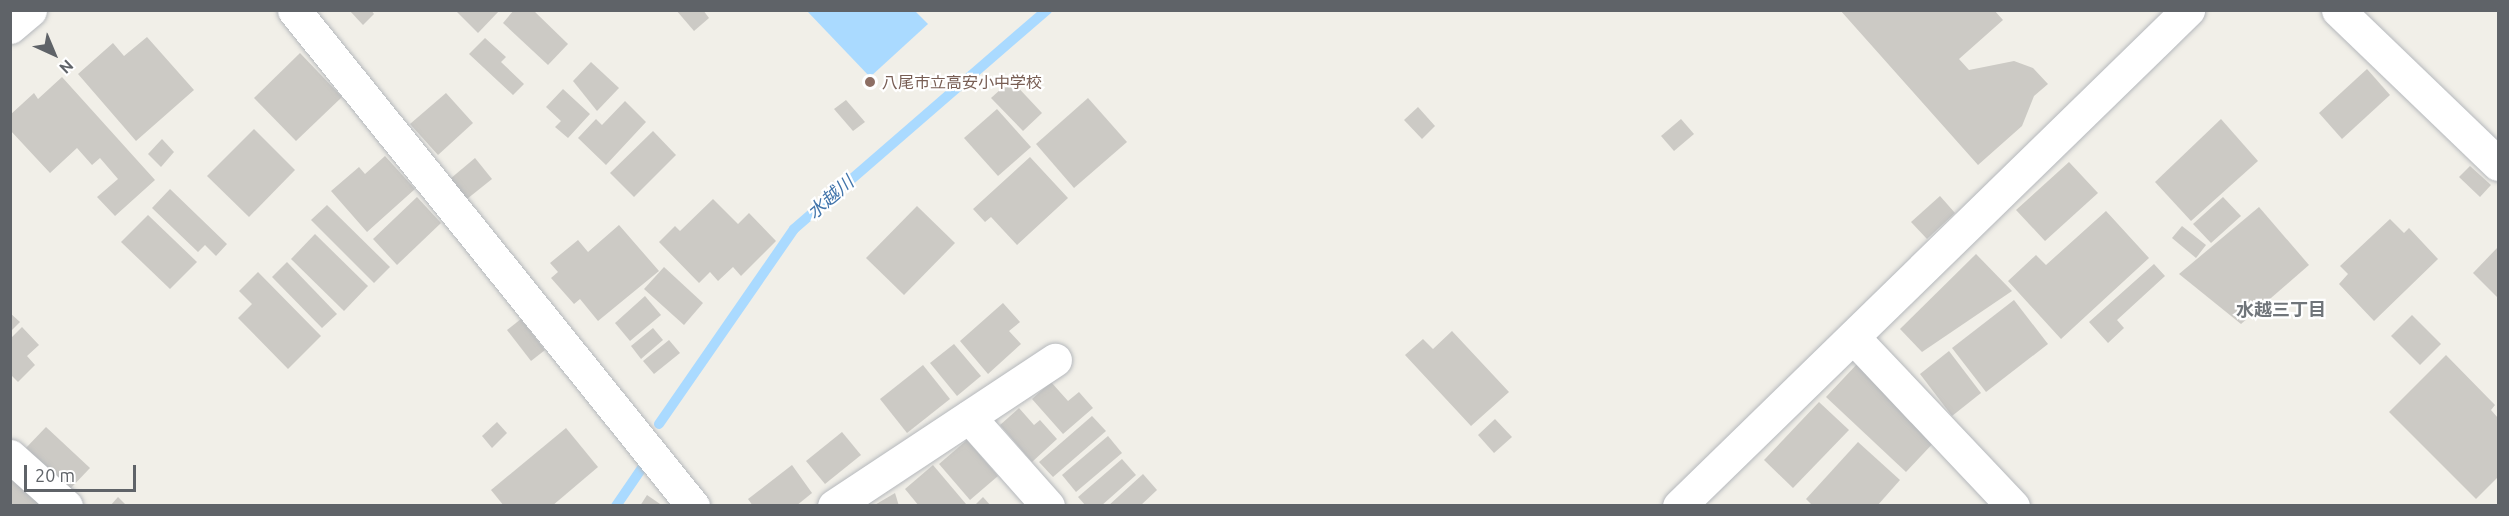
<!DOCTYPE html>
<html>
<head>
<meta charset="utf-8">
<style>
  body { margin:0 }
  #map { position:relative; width:2509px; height:516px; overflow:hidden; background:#f1efe8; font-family:Ubuntu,"Noto Sans JP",sans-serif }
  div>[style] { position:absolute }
  .water>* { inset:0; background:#aadaff }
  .stream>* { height:10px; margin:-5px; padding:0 5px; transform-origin:5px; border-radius:5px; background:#aadaff }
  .building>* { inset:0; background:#cccac5 }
  .roads { filter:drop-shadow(0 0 2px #b5b8bc) drop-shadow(0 0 2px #b5b8bc) }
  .minor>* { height:33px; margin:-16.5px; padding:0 16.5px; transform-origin:16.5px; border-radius:16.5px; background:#fff }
  .dots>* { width:16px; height:16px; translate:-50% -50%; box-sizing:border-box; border:3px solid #fff; border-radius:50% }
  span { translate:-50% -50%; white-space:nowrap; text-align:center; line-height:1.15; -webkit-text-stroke:4.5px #fff; paint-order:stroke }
  .education-label { font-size:16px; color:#785e54 }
  .left { translate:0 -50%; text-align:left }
  .water-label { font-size:18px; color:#4174aa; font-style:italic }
  .neighbourhood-label { font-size:18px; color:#70757a; font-weight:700 }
  .frame { position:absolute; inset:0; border:12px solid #5f6368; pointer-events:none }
  .north { position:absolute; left:24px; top:24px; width:60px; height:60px; -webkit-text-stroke:4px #fff; paint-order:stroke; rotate:136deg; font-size:16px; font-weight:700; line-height:24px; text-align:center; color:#5f6368 }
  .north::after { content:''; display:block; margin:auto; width:21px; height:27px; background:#5f6368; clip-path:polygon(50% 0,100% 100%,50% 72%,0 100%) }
  .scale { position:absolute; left:24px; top:465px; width:112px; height:27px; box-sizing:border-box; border:3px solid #5f6368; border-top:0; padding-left:8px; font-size:18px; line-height:21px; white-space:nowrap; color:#5f6368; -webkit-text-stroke:4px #fff; paint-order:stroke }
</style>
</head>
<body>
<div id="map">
  <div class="water">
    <i style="clip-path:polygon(807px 11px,915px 11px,928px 24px,870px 77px)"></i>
  </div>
  <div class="stream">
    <i style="left:659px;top:424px;width:237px;rotate:-55.3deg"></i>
    <i style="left:794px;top:229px;width:335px;rotate:-40.9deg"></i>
    <i style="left:616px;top:506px;width:50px;rotate:-55.7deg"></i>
  </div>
  <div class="building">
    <i style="clip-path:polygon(349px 10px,371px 10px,374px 14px,363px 25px)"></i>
    <i style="clip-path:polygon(455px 10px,500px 10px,478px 33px)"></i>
    <i style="clip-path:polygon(514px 10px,533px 10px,568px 44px,548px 65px,503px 23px)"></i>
    <i style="clip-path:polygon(676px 10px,703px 10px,709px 18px,694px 31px)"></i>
    <i style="clip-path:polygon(1840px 10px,1994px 10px,2003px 20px,1959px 59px,1969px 70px,2014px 61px,2033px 68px,2048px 84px,2034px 96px,2022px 126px,1978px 165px)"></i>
    <i style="clip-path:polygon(147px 37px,194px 90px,136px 141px,78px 74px,113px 43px,124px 56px)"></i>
    <i style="clip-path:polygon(485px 38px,506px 57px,501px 62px,524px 84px,513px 95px,469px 54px)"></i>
    <i style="clip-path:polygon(300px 53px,342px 97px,296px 141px,254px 98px)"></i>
    <i style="clip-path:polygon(591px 62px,619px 88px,597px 111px,573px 81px)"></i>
    <i style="clip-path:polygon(2367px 69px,2390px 95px,2342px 139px,2319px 113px)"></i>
    <i style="clip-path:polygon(62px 77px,155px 180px,115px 216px,97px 197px,118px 179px,100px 158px,92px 165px,77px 148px,50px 173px,10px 130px,10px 115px,34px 93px,38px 99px)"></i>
    <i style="clip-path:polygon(1011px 80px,1042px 113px,1023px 131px,991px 98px)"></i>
    <i style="clip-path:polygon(563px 89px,590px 114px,568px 138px,555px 127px,561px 121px,546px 107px)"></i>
    <i style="clip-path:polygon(446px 93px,473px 123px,438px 155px,410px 124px)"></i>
    <i style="clip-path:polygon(1088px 98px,1127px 142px,1074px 188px,1036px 144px)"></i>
    <i style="clip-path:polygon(846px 100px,865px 122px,853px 131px,834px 109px)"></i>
    <i style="clip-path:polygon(625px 101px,646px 122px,606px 165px,578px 138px,596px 119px,602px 125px)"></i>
    <i style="clip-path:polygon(1418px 107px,1435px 126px,1422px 139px,1404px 120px)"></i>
    <i style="clip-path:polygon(997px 109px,1031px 147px,998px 176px,964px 138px)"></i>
    <i style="clip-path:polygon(1681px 119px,1694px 134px,1674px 151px,1661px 136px)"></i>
    <i style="clip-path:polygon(2221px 119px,2258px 161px,2191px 221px,2155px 182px)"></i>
    <i style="clip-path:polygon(254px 129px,295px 170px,249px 217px,207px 176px)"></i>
    <i style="clip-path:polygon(653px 131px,676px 155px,634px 197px,610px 173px)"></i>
    <i style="clip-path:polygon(162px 139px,174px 152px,161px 167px,148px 154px)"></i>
    <i style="clip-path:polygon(385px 156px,415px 189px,367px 232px,331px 191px,359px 167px,365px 174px)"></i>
    <i style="clip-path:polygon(1030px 157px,1068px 198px,1017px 245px,991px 217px,985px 222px,973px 209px)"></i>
    <i style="clip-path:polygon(475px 158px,492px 179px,467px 199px,450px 179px)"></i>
    <i style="clip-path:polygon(2069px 162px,2098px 193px,2045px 241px,2016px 210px)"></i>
    <i style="clip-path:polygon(2470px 166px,2491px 185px,2480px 197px,2459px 177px)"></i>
    <i style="clip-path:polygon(170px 189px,227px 244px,216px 256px,205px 245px,198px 252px,152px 208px)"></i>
    <i style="clip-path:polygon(1940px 196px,1955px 213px,1927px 239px,1911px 222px)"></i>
    <i style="clip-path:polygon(417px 197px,441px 223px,397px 265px,373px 239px)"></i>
    <i style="clip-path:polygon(2223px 197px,2241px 216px,2211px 243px,2193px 224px)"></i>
    <i style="clip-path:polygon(713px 199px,738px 224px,749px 213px,776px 241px,741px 276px,733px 267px,718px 281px,710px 272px,699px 283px,659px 242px,675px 226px,680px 231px)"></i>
    <i style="clip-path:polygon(327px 205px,390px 267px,374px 283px,311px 220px)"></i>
    <i style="clip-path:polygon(917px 206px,955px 243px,904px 295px,866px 258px)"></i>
    <i style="clip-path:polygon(2259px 207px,2309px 265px,2241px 324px,2179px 274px)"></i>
    <i style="clip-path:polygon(2106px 211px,2149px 258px,2061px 339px,2008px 281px,2036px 255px,2046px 265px)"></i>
    <i style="clip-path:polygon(148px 215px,197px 262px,170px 289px,121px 242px)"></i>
    <i style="clip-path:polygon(2390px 219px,2404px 233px,2409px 228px,2438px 259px,2374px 321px,2339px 284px,2348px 274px,2340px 266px)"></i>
    <i style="clip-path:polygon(619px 225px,659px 271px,598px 321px,580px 299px,574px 304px,551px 278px,558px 272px,550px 263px,578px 240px,588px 252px)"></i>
    <i style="clip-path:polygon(2182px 226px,2206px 245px,2196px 258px,2172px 238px)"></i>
    <i style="clip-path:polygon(315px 234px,368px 286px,344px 311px,291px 259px)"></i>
    <i style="clip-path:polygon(2498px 247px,2498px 298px,2473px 273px)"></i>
    <i style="clip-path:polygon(1976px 254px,2012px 291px,1922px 352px,1900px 329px)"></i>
    <i style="clip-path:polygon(287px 262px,337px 314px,322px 328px,272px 277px)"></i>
    <i style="clip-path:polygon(2154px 264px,2165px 276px,2117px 320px,2124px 328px,2108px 343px,2089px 322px)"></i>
    <i style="clip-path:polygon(664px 267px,703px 303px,684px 325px,644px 289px)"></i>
    <i style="clip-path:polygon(258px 272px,321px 336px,288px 369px,238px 318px,252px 304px,239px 291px)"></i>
    <i style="clip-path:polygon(645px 296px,661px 315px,630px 341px,615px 323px)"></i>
    <i style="clip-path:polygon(2014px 300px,2048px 344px,1986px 392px,1952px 348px)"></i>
    <i style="clip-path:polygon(1003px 303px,1020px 322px,1009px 331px,1021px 344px,988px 374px,960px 341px)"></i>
    <i style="clip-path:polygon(10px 313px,20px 322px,10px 332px)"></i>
    <i style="clip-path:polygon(2412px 315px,2441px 344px,2420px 365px,2391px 336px)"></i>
    <i style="clip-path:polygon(521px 319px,545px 350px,531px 361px,507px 330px)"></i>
    <i style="clip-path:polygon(22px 327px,39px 345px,27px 356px,35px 365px,18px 382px,10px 374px,10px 339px)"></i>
    <i style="clip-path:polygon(653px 328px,663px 340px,641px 359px,631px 346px)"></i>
    <i style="clip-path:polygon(1452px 331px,1509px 392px,1471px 426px,1405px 355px,1423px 339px,1433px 349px)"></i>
    <i style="clip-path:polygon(669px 340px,680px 353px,654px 374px,643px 361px)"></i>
    <i style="clip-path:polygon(954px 344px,981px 376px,957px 396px,930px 363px)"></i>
    <i style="clip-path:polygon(1949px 351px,1981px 393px,1952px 416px,1920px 374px)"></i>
    <i style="clip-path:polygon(2446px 355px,2495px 405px,2491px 410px,2498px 418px,2498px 477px,2476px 499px,2389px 412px)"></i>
    <i style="clip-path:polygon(1858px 363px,1938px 438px,1906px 472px,1826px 397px)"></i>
    <i style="clip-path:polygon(923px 365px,950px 399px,907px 433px,880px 399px)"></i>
    <i style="clip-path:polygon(1051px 382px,1068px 401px,1079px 392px,1093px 408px,1063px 434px,1032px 399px)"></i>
    <i style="clip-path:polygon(1819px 402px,1849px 430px,1793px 488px,1764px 460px)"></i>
    <i style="clip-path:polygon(1019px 408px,1034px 425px,1040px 420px,1057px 439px,1032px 462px,1000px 425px)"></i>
    <i style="clip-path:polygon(1092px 416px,1106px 431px,1053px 477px,1039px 462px)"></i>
    <i style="clip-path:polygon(1495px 419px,1512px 437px,1494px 453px,1478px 435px)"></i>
    <i style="clip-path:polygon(497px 422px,507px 433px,492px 448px,482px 436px)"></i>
    <i style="clip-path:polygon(46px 427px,90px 468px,69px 490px,24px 450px)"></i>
    <i style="clip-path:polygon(566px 428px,598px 467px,552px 506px,504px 506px,491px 490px)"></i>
    <i style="clip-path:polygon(842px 432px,861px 455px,825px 484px,806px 461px)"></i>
    <i style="clip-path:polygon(1108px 436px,1122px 453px,1076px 492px,1062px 475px)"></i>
    <i style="clip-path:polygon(967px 440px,998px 476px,970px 500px,939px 464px)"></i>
    <i style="clip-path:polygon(1858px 442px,1900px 480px,1877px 506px,1813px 506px,1806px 499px)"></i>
    <i style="clip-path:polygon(1122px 459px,1136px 475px,1101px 506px,1086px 506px,1078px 497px)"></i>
    <i style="clip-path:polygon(792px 465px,812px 493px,796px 506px,753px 506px,748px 499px)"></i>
    <i style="clip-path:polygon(933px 465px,966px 504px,964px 506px,919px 506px,905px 489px)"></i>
    <i style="clip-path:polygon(1143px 474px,1157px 490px,1140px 506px,1108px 506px)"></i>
    <i style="clip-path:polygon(10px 476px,43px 506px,10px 506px)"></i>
    <i style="clip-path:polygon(895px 493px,899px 506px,873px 506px)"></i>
    <i style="clip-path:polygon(647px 495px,663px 506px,640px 506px)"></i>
    <i style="clip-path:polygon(118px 497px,127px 506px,110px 506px)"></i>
    <i style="clip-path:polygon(983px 497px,991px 506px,974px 506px)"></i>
  </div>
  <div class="roads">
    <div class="minor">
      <i style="left:294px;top:10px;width:637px;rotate:51.19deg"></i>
      <i style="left:2338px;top:10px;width:222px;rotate:43.9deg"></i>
      <i style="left:10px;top:27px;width:26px;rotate:-40deg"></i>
      <i style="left:1853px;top:337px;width:233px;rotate:46.6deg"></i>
      <i style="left:969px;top:417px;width:119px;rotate:48.4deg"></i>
      <i style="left:10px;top:456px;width:75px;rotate:41.8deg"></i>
      <i style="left:834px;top:506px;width:265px;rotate:-33.5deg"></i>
      <i style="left:1679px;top:506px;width:711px;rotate:-44.26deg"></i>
    </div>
  </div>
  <div class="dots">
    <i style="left:870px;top:82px;background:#8d6e63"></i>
  </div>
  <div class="education-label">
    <span class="left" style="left:882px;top:82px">八尾市立高安小中学校</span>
  </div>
  <div class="water-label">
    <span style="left:830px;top:197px;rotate:-41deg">水越川</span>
  </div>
  <div class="neighbourhood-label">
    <span style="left:2281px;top:309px">水越三丁目</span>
  </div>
  <div class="frame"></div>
  <div class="north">N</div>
  <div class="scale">20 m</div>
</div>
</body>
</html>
